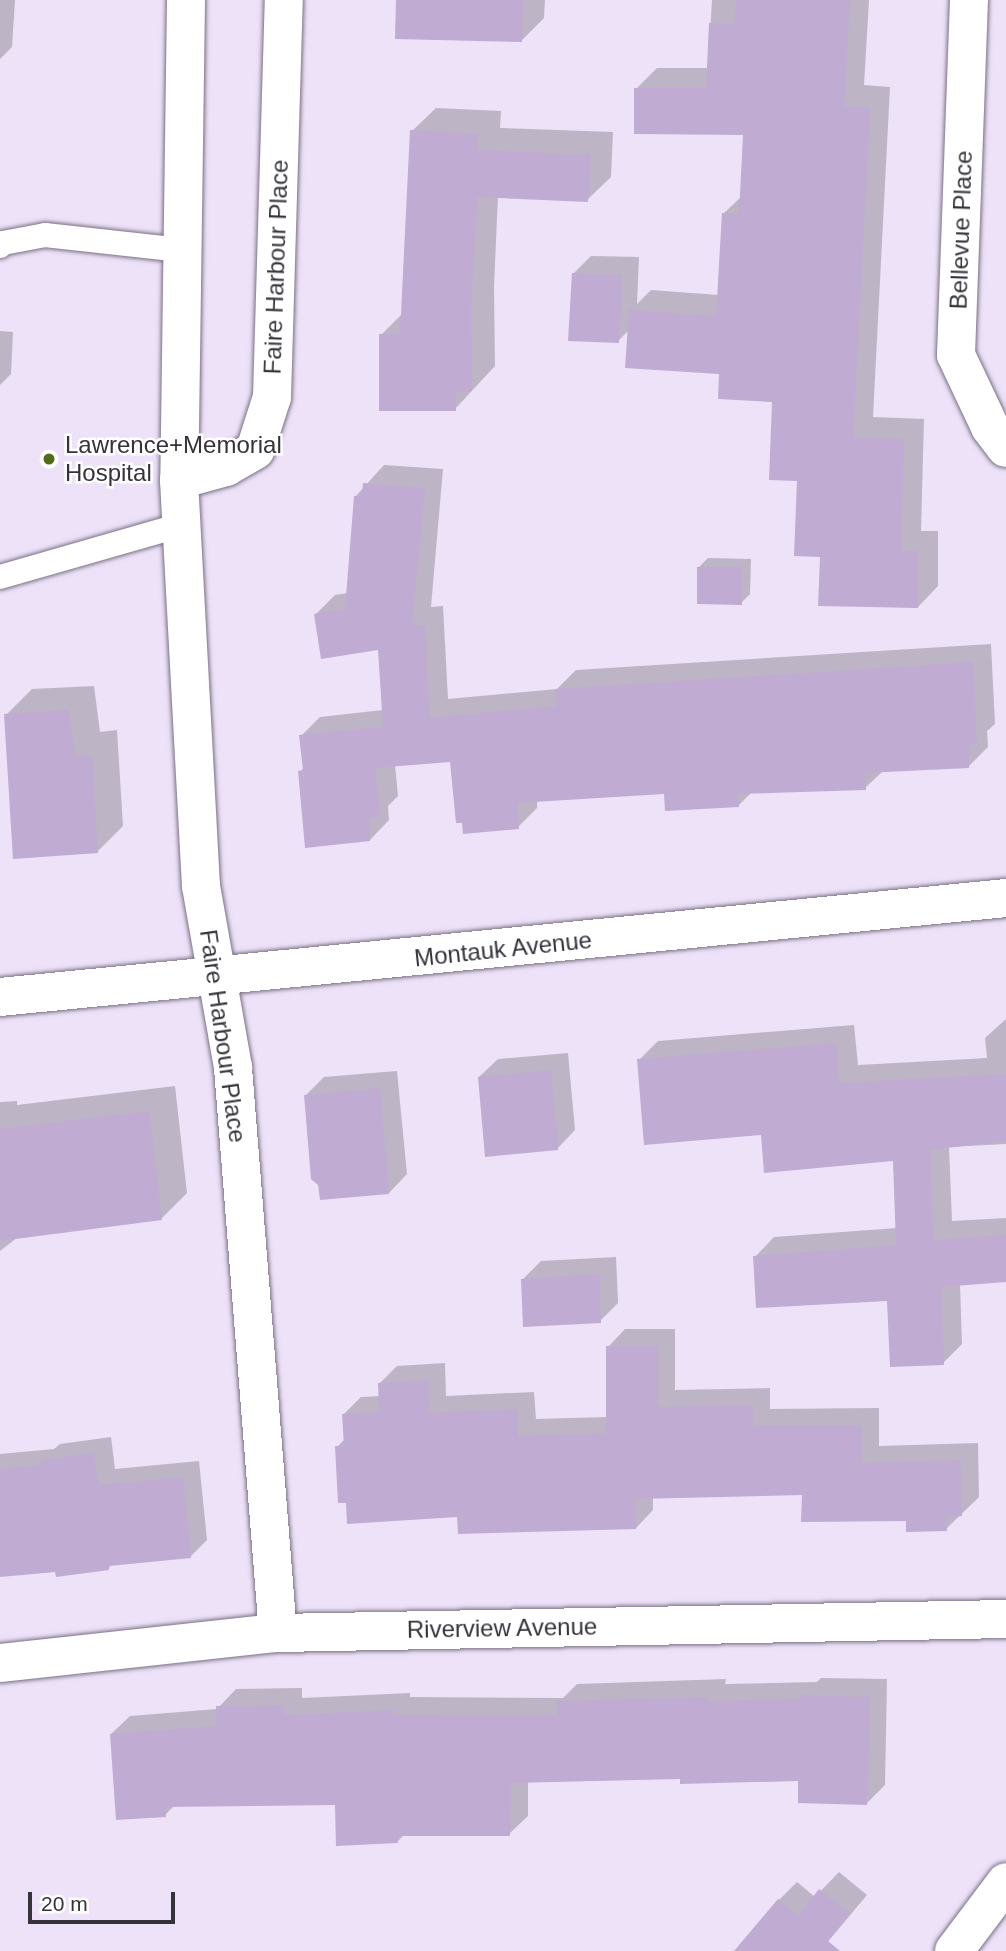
<!DOCTYPE html>
<html>
<head>
<meta charset="utf-8">
<style>
  body { margin:0 }
  #map { position:relative; width:1006px; height:1951px; overflow:hidden; background:#ede2f8; font-family:Helvetica,sans-serif }
  div>[style] { position:absolute }
  .shadow>* { inset:0; background:#0003 }
  .building>* { inset:0; background:#c0abd3 }
  .roads { filter:drop-shadow(0 0 2px #7a7084) drop-shadow(0 0 2px #7a7084) }
  .service>* { height:24px; margin:-12px; padding:0 12px; transform-origin:12px; border-radius:12px; background:#fff }
  .minor>* { height:38px; margin:-19px; padding:0 19px; transform-origin:19px; border-radius:19px; background:#fff }
  .tertiary>* { height:38px; margin:-19px; padding:0 19px; transform-origin:19px; border-radius:19px; background:#fff }
  .dots>* { width:19px; height:19px; translate:-50% -50%; box-sizing:border-box; border:4px solid #fff; border-radius:50% }
  span { translate:-50% -50%; white-space:nowrap; text-align:center; line-height:1.15; -webkit-text-stroke:5px #fff; paint-order:stroke }
  .street-label { font-size:24px; color:#36323a }
  .poi-label { font-size:24px; color:#36323a }
  .left { translate:0 -50%; text-align:left }
  .scale { position:absolute; left:28px; top:1892px; width:147px; height:32px; box-sizing:border-box; border:4px solid #36323a; border-top:0; padding-left:9px; font-size:21px; line-height:24px; white-space:nowrap; color:#36323a; -webkit-text-stroke:5px #fff; paint-order:stroke }
</style>
</head>
<body>
<div id="map">
  <div class="shadow">
    <i style="clip-path:polygon(0 0,15px 0,12px 47px,0 59px)"></i>
    <i style="clip-path:polygon(398px 0,545px 0,544px 18px,521px 41px)"></i>
    <i style="clip-path:polygon(712px 0,869px 0,864px 85px,890px 87px,873px 417px,924px 419px,921px 531px,938px 531px,938px 586px,918px 607px,821px 555px,774px 400px,629px 330px,618px 341px,573px 274px,591px 256px,639px 257px,637px 304px,651px 290px,719px 295px,723px 214px,742px 196px,745px 133px,636px 89px,657px 68px,708px 68px)"></i>
    <i style="clip-path:polygon(436px 108px,501px 111px,500px 128px,613px 132px,611px 177px,587px 200px,498px 196px,494px 287px,495px 366px,455px 409px,381px 335px,403px 313px,412px 131px)"></i>
    <i style="clip-path:polygon(0 331px,13px 332px,11px 374px,0 385px)"></i>
    <i style="clip-path:polygon(384px 465px,443px 469px,431px 607px,443px 606px,448px 699px,557px 689px,576px 670px,991px 644px,995px 724px,987px 731px,988px 747px,969px 766px,883px 771px,865px 788px,752px 792px,738px 806px,666px 792px,537px 800px,537px 808px,518px 827px,451px 760px,395px 765px,398px 796px,388px 806px,389px 820px,370px 840px,300px 772px,304px 767px,301px 736px,320px 717px,383px 710px,380px 648px,316px 614px,335px 595px,348px 593px,355px 497px)"></i>
    <i style="clip-path:polygon(708px 558px,751px 559px,750px 594px,741px 603px,699px 567px)"></i>
    <i style="clip-path:polygon(94px 686px,100px 732px,117px 730px,123px 826px,97px 852px,6px 715px,32px 689px)"></i>
    <i style="clip-path:polygon(1006px 1019px,1006px 1144px,949px 1147px,952px 1221px,1006px 1218px,1006px 1281px,960px 1284px,962px 1344px,943px 1363px,889px 1299px,755px 1257px,774px 1237px,897px 1228px,894px 1159px,762px 1133px,639px 1060px,658px 1041px,854px 1025px,858px 1065px,987px 1058px,985px 1038px)"></i>
    <i style="clip-path:polygon(568px 1053px,575px 1130px,557px 1149px,479px 1077px,498px 1059px)"></i>
    <i style="clip-path:polygon(397px 1071px,407px 1174px,389px 1193px,306px 1095px,324px 1077px)"></i>
    <i style="clip-path:polygon(175px 1086px,187px 1193px,161px 1219px,18px 1237px,0 1251px,0 1102px,17px 1101px,17px 1105px)"></i>
    <i style="clip-path:polygon(616px 1257px,618px 1303px,600px 1321px,523px 1279px,541px 1261px)"></i>
    <i style="clip-path:polygon(625px 1329px,675px 1329px,675px 1390px,770px 1388px,770px 1409px,879px 1408px,879px 1446px,978px 1443px,979px 1497px,946px 1529px,803px 1493px,653px 1497px,653px 1510px,636px 1528px,459px 1515px,348px 1501px,337px 1447px,345px 1439px,344px 1414px,361px 1397px,380px 1396px,380px 1383px,397px 1366px,445px 1363px,446px 1396px,534px 1392px,536px 1419px,608px 1417px,608px 1347px)"></i>
    <i style="clip-path:polygon(111px 1437px,115px 1469px,199px 1461px,207px 1540px,190px 1557px,113px 1564px,108px 1568px,0 1575px,0 1454px,54px 1449px,60px 1444px)"></i>
    <i style="clip-path:polygon(821px 1678px,887px 1679px,885px 1785px,867px 1803px,800px 1779px,682px 1777px,528px 1780px,528px 1816px,509px 1834px,405px 1834px,397px 1842px,336px 1803px,175px 1805px,165px 1815px,111px 1734px,130px 1716px,217px 1709px,236px 1689px,302px 1688px,302px 1698px,410px 1693px,410px 1697px,563px 1698px,577px 1684px,726px 1679px,725px 1684px,817px 1682px)"></i>
    <i style="clip-path:polygon(839px 1872px,867px 1895px,820px 1951px,757px 1951px,779px 1900px,797px 1882px,815px 1897px)"></i>
  </div>
  <div class="building">
    <i style="clip-path:polygon(396px 0,523px 0,522px 42px,395px 39px)"></i>
    <i style="clip-path:polygon(736px 0,850px 0,844px 106px,870px 107px,853px 438px,904px 439px,901px 551px,918px 551px,918px 608px,818px 606px,820px 557px,794px 556px,797px 481px,769px 480px,772px 402px,718px 399px,719px 374px,625px 368px,629px 310px,716px 316px,722px 213px,739px 214px,743px 135px,634px 134px,634px 88px,706px 88px,709px 23px,734px 24px)"></i>
    <i style="clip-path:polygon(410px 130px,478px 134px,477px 150px,591px 155px,588px 202px,477px 197px,471px 312px,472px 391px,456px 392px,456px 411px,379px 411px,379px 334px,400px 334px)"></i>
    <i style="clip-path:polygon(572px 273px,622px 275px,619px 343px,568px 341px)"></i>
    <i style="clip-path:polygon(363px 483px,425px 488px,412px 625px,425px 625px,429px 718px,556px 706px,555px 689px,973px 662px,977px 744px,969px 745px,969px 768px,865px 773px,866px 790px,738px 794px,739px 807px,665px 811px,664px 794px,517px 803px,519px 829px,463px 834px,462px 823px,456px 823px,450px 762px,375px 768px,380px 817px,369px 818px,370px 841px,305px 848px,298px 771px,303px 770px,299px 735px,383px 727px,378px 650px,321px 659px,314px 614px,345px 609px,354px 496px,362px 496px)"></i>
    <i style="clip-path:polygon(697px 567px,742px 567px,742px 605px,697px 604px)"></i>
    <i style="clip-path:polygon(69px 710px,75px 756px,92px 755px,98px 853px,13px 859px,4px 714px)"></i>
    <i style="clip-path:polygon(836px 1043px,839px 1083px,1006px 1074px,1006px 1141px,930px 1150px,933px 1240px,1006px 1235px,1006px 1282px,941px 1287px,944px 1365px,890px 1367px,887px 1301px,756px 1308px,753px 1256px,896px 1245px,893px 1161px,764px 1173px,761px 1135px,644px 1145px,637px 1059px)"></i>
    <i style="clip-path:polygon(551px 1070px,558px 1150px,485px 1157px,478px 1077px)"></i>
    <i style="clip-path:polygon(380px 1088px,389px 1194px,320px 1200px,318px 1185px,311px 1179px,304px 1095px)"></i>
    <i style="clip-path:polygon(149px 1111px,162px 1220px,0 1241px,0 1129px)"></i>
    <i style="clip-path:polygon(599px 1274px,601px 1323px,523px 1327px,521px 1279px)"></i>
    <i style="clip-path:polygon(606px 1346px,658px 1346px,658px 1407px,753px 1405px,753px 1425px,862px 1425px,862px 1463px,961px 1460px,962px 1516px,946px 1517px,947px 1531px,906px 1532px,906px 1521px,801px 1522px,802px 1495px,635px 1499px,636px 1529px,458px 1534px,457px 1517px,347px 1524px,346px 1503px,338px 1503px,335px 1446px,344px 1446px,342px 1414px,379px 1412px,378px 1383px,428px 1380px,429px 1413px,517px 1409px,518px 1436px,606px 1433px)"></i>
    <i style="clip-path:polygon(94px 1453px,98px 1485px,183px 1477px,191px 1558px,109px 1566px,109px 1570px,56px 1577px,55px 1572px,0 1577px,0 1469px,41px 1465px,41px 1460px)"></i>
    <i style="clip-path:polygon(801px 1695px,870px 1697px,867px 1805px,798px 1803px,798px 1781px,680px 1784px,680px 1779px,511px 1783px,510px 1836px,398px 1836px,398px 1843px,336px 1846px,335px 1805px,165px 1807px,166px 1817px,116px 1820px,110px 1734px,216px 1726px,216px 1706px,284px 1705px,285px 1715px,393px 1710px,393px 1715px,558px 1716px,557px 1701px,708px 1697px,708px 1701px,801px 1699px)"></i>
    <i style="clip-path:polygon(819px 1889px,850px 1914px,828px 1941px,840px 1951px,734px 1951px,778px 1899px,798px 1916px)"></i>
  </div>
  <div class="roads">
    <div class="service">
      <i style="left:0;top:246px;width:4px;rotate:-45deg"></i>
      <i style="left:3px;top:243px;width:43px;rotate:-10.8deg"></i>
      <i style="left:45px;top:235px;width:137px;rotate:6.3deg"></i>
      <i style="left:0;top:577px;width:188px;rotate:-16deg"></i>
    </div>
    <div class="minor">
      <i style="left:186px;top:0;width:480px;rotate:90.8deg"></i>
      <i style="left:179px;top:480px;width:407px;rotate:86.9deg"></i>
      <i style="left:201px;top:886px;width:185px;rotate:80deg"></i>
      <i style="left:233px;top:1068px;width:567px;rotate:85.45deg"></i>
      <i style="left:969px;top:0;width:355px;rotate:92.1deg"></i>
      <i style="left:956px;top:355px;width:80px;rotate:64.7deg"></i>
      <i style="left:990px;top:427px;width:26px;rotate:53deg"></i>
      <i style="left:179px;top:480px;width:49px;rotate:-15.5deg"></i>
      <i style="left:226px;top:467px;width:34px;rotate:-30deg"></i>
      <i style="left:255px;top:450px;width:56px;rotate:-72.2deg"></i>
      <i style="left:272px;top:397px;width:397px;rotate:-88.3deg"></i>
      <i style="left:0;top:1663px;width:280px;rotate:-6.2deg"></i>
      <i style="left:278px;top:1633px;width:728px;rotate:-1.1deg"></i>
      <i style="left:954px;top:1951px;width:86px;rotate:-53deg"></i>
    </div>
    <div class="tertiary">
      <i style="left:0;top:997px;width:1011px;rotate:-5.62deg"></i>
    </div>
  </div>
  <div class="dots">
    <i style="left:49px;top:459px;background:#526a1b"></i>
  </div>
  <div class="street-label">
    <span style="left:961px;top:230px;rotate:-88deg">Bellevue Place</span>
    <span style="left:276px;top:267px;rotate:-88deg">Faire Harbour Place</span>
    <span style="left:503px;top:949px;rotate:-6deg">Montauk Avenue</span>
    <span style="left:223px;top:1036px;rotate:82deg">Faire Harbour Place</span>
    <span style="left:502px;top:1628px;rotate:-1deg">Riverview Avenue</span>
  </div>
  <div class="poi-label">
    <span class="left" style="left:65px;top:459px">Lawrence+Memorial<br>Hospital</span>
  </div>
  <div class="scale">20 m</div>
</div>
</body>
</html>
